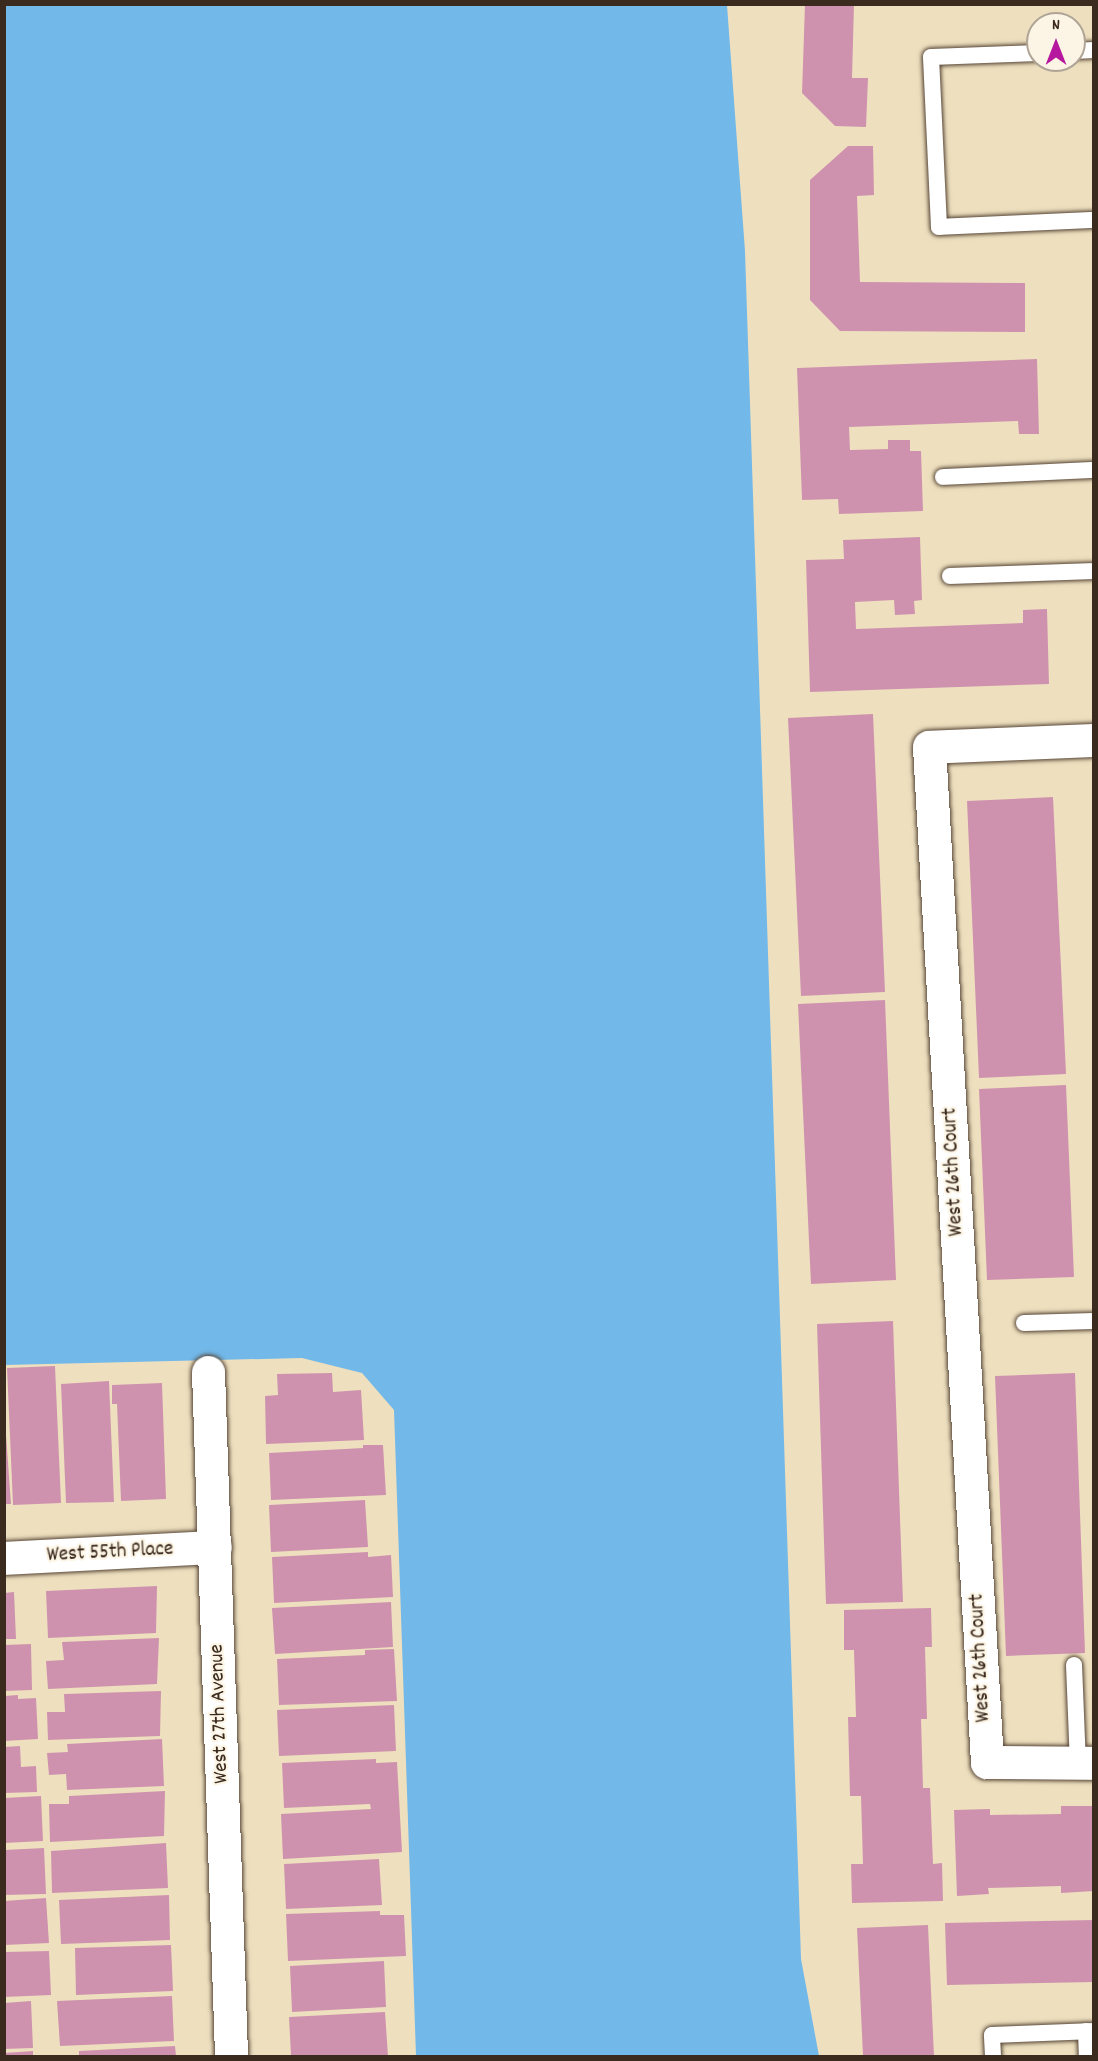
<!DOCTYPE html>
<html>
<head>
<meta charset="utf-8">
<style>
  body { margin:0 }
  #map { position:relative; width:1098px; height:2061px; overflow:hidden; background:#eee0bf; font-family:Dekko,sans-serif }
  div>[style] { position:absolute }
  .water>* { inset:0; background:#72b8e9 }
  .building>* { inset:0; background:#cf92ae }
  .roads { filter:drop-shadow(0 0 2px #564536) drop-shadow(0 0 2px #564536) }
  .service>* { height:16px; margin:-8px; padding:0 8px; transform-origin:8px; border-radius:8px; background:#fff }
  .minor>* { height:33px; margin:-16.5px; padding:0 16.5px; transform-origin:16.5px; border-radius:16.5px; background:#fff }
  span { translate:-50% -50%; white-space:nowrap; text-align:center; line-height:1.15; -webkit-text-stroke:4.5px #fcf5e5; paint-order:stroke }
  .street-label { font-size:21px; color:#3b2a1e }
  .frame { position:absolute; inset:0; border:6px solid #3b2a1e; pointer-events:none }
  .north { position:absolute; left:1026px; top:12px; width:60px; height:60px; box-sizing:border-box; background:#fcf5e5; border:2px solid #afa495; border-radius:50%; rotate:0deg; font-size:16px; font-weight:700; line-height:24px; text-align:center; color:#3b2a1e }
  .north::after { content:''; display:block; margin:auto; width:21px; height:27px; background:#b5179e; clip-path:polygon(50% 0,100% 100%,50% 72%,0 100%) }
</style>
</head>
<body>
<div id="map">
  <div class="water">
    <i style="clip-path:polygon(4px 5px,727px 5px,745px 251px,801px 1959px,819px 2056px,416px 2056px,394px 1410px,362px 1373px,302px 1358px,5px 1365px)"></i>
  </div>
  <div class="building">
    <i style="clip-path:polygon(805px 4px,854px 4px,852px 78px,868px 78px,866px 127px,835px 126px,802px 93px)"></i>
    <i style="clip-path:polygon(848px 146px,873px 146px,874px 195px,857px 196px,860px 282px,1025px 283px,1025px 332px,840px 331px,810px 300px,810px 180px)"></i>
    <i style="clip-path:polygon(1037px 359px,1039px 434px,1019px 434px,1018px 421px,849px 427px,850px 450px,888px 449px,888px 440px,910px 440px,910px 451px,921px 451px,923px 511px,839px 514px,838px 499px,802px 500px,797px 368px)"></i>
    <i style="clip-path:polygon(920px 537px,922px 600px,914px 601px,915px 614px,895px 615px,894px 600px,855px 602px,856px 629px,1023px 623px,1023px 610px,1047px 609px,1049px 684px,810px 692px,806px 560px,844px 559px,843px 540px)"></i>
    <i style="clip-path:polygon(873px 714px,885px 992px,801px 996px,788px 718px)"></i>
    <i style="clip-path:polygon(1053px 797px,1066px 1074px,979px 1078px,967px 801px)"></i>
    <i style="clip-path:polygon(885px 1000px,896px 1280px,811px 1284px,798px 1004px)"></i>
    <i style="clip-path:polygon(1066px 1085px,1074px 1277px,987px 1280px,979px 1089px)"></i>
    <i style="clip-path:polygon(893px 1321px,903px 1602px,826px 1604px,817px 1324px)"></i>
    <i style="clip-path:polygon(55px 1366px,61px 1503px,13px 1505px,7px 1368px)"></i>
    <i style="clip-path:polygon(332px 1373px,333px 1392px,361px 1390px,364px 1440px,266px 1444px,265px 1396px,278px 1395px,277px 1374px)"></i>
    <i style="clip-path:polygon(1075px 1373px,1085px 1653px,1006px 1656px,995px 1376px)"></i>
    <i style="clip-path:polygon(109px 1381px,114px 1502px,66px 1503px,61px 1384px)"></i>
    <i style="clip-path:polygon(162px 1383px,166px 1499px,121px 1501px,117px 1404px,112px 1404px,112px 1385px)"></i>
    <i style="clip-path:polygon(4px 1407px,11px 1504px,4px 1504px)"></i>
    <i style="clip-path:polygon(363px 1445px,383px 1445px,386px 1495px,271px 1500px,269px 1453px,363px 1448px)"></i>
    <i style="clip-path:polygon(365px 1500px,368px 1547px,271px 1552px,269px 1505px)"></i>
    <i style="clip-path:polygon(368px 1552px,368px 1557px,391px 1555px,393px 1597px,274px 1603px,272px 1557px)"></i>
    <i style="clip-path:polygon(157px 1586px,156px 1633px,48px 1638px,46px 1591px)"></i>
    <i style="clip-path:polygon(14px 1592px,16px 1639px,4px 1639px,4px 1593px)"></i>
    <i style="clip-path:polygon(391px 1602px,393px 1647px,275px 1654px,272px 1608px)"></i>
    <i style="clip-path:polygon(931px 1608px,932px 1647px,925px 1647px,927px 1719px,921px 1719px,923px 1788px,930px 1788px,933px 1864px,942px 1863px,943px 1901px,852px 1903px,851px 1864px,863px 1864px,861px 1796px,850px 1796px,848px 1717px,856px 1717px,854px 1650px,844px 1650px,844px 1610px)"></i>
    <i style="clip-path:polygon(159px 1638px,157px 1684px,48px 1689px,46px 1661px,64px 1660px,62px 1642px)"></i>
    <i style="clip-path:polygon(31px 1644px,32px 1690px,4px 1691px,4px 1645px)"></i>
    <i style="clip-path:polygon(394px 1649px,397px 1701px,279px 1705px,277px 1659px,365px 1655px,365px 1650px)"></i>
    <i style="clip-path:polygon(161px 1691px,160px 1736px,48px 1740px,47px 1712px,65px 1712px,64px 1694px)"></i>
    <i style="clip-path:polygon(18px 1695px,18px 1699px,36px 1698px,38px 1739px,4px 1741px,4px 1696px)"></i>
    <i style="clip-path:polygon(394px 1705px,396px 1751px,279px 1756px,277px 1710px)"></i>
    <i style="clip-path:polygon(162px 1739px,164px 1786px,67px 1790px,66px 1774px,49px 1775px,47px 1753px,68px 1752px,67px 1744px)"></i>
    <i style="clip-path:polygon(20px 1746px,21px 1767px,36px 1766px,37px 1792px,4px 1793px,4px 1747px)"></i>
    <i style="clip-path:polygon(376px 1759px,376px 1763px,397px 1762px,402px 1852px,283px 1859px,281px 1814px,371px 1809px,370px 1804px,284px 1808px,282px 1763px)"></i>
    <i style="clip-path:polygon(165px 1791px,164px 1836px,50px 1842px,49px 1804px,69px 1804px,69px 1796px)"></i>
    <i style="clip-path:polygon(41px 1796px,43px 1841px,4px 1843px,4px 1798px)"></i>
    <i style="clip-path:polygon(1061px 1806px,1094px 1806px,1094px 1891px,1061px 1893px,1061px 1886px,988px 1888px,989px 1894px,957px 1896px,954px 1810px,990px 1809px,990px 1815px,1061px 1814px)"></i>
    <i style="clip-path:polygon(166px 1843px,168px 1888px,52px 1893px,51px 1851px)"></i>
    <i style="clip-path:polygon(44px 1848px,46px 1894px,4px 1895px,4px 1850px)"></i>
    <i style="clip-path:polygon(379px 1859px,382px 1905px,286px 1909px,284px 1864px)"></i>
    <i style="clip-path:polygon(169px 1895px,170px 1940px,61px 1944px,59px 1900px)"></i>
    <i style="clip-path:polygon(46px 1898px,49px 1943px,4px 1945px,4px 1901px)"></i>
    <i style="clip-path:polygon(380px 1911px,380px 1915px,404px 1915px,406px 1956px,288px 1961px,286px 1914px)"></i>
    <i style="clip-path:polygon(1094px 1920px,1094px 1982px,947px 1985px,945px 1923px)"></i>
    <i style="clip-path:polygon(928px 1925px,934px 2056px,863px 2056px,857px 1928px)"></i>
    <i style="clip-path:polygon(171px 1945px,173px 1991px,76px 1995px,75px 1948px)"></i>
    <i style="clip-path:polygon(49px 1951px,51px 1995px,4px 1997px,4px 1952px)"></i>
    <i style="clip-path:polygon(384px 1961px,386px 2007px,292px 2012px,290px 1966px)"></i>
    <i style="clip-path:polygon(172px 1996px,174px 2041px,60px 2046px,57px 2001px)"></i>
    <i style="clip-path:polygon(31px 2001px,33px 2048px,4px 2049px,4px 2003px)"></i>
    <i style="clip-path:polygon(385px 2012px,388px 2056px,291px 2056px,289px 2017px)"></i>
    <i style="clip-path:polygon(175px 2046px,176px 2056px,79px 2056px,79px 2051px)"></i>
    <i style="clip-path:polygon(33px 2051px,33px 2056px,4px 2056px,4px 2053px)"></i>
  </div>
  <div class="roads">
    <div class="service">
      <i style="left:1074px;top:51px;width:20px;rotate:-3deg"></i>
      <i style="left:1038px;top:53px;width:107px;rotate:177.9deg"></i>
      <i style="left:931px;top:57px;width:170px;rotate:87.3deg"></i>
      <i style="left:939px;top:227px;width:155px;rotate:-2.6deg"></i>
      <i style="left:943px;top:477px;width:151px;rotate:-2.7deg"></i>
      <i style="left:950px;top:576px;width:144px;rotate:-2deg"></i>
      <i style="left:1024px;top:1323px;width:70px;rotate:-1.6deg"></i>
      <i style="left:1074px;top:1665px;width:98px;rotate:87.7deg"></i>
      <i style="left:1086px;top:2031px;width:25px;rotate:88deg"></i>
      <i style="left:993px;top:2056px;width:21px;rotate:-93deg"></i>
      <i style="left:992px;top:2035px;width:102px;rotate:-2.2deg"></i>
    </div>
    <div class="minor">
      <i style="left:1094px;top:740px;width:165px;rotate:177.6deg"></i>
      <i style="left:929px;top:747px;width:1017px;rotate:86.73deg"></i>
      <i style="left:987px;top:1762px;width:107px;rotate:0.5deg"></i>
      <i style="left:208px;top:1372px;width:684px;rotate:88.07deg"></i>
      <i style="left:4px;top:1558px;width:211px;rotate:-3deg"></i>
    </div>
  </div>
  <div class="street-label">
    <span style="left:954px;top:1172px;rotate:-93deg">West 26th Court</span>
    <span style="left:110px;top:1553px;rotate:-3deg">West 55th Place</span>
    <span style="left:981px;top:1658px;rotate:-93deg">West 26th Court</span>
    <span style="left:220px;top:1714px;rotate:-92deg">West 27th Avenue</span>
  </div>
  <div class="frame"></div>
  <div class="north">N</div>
</div>
</body>
</html>
